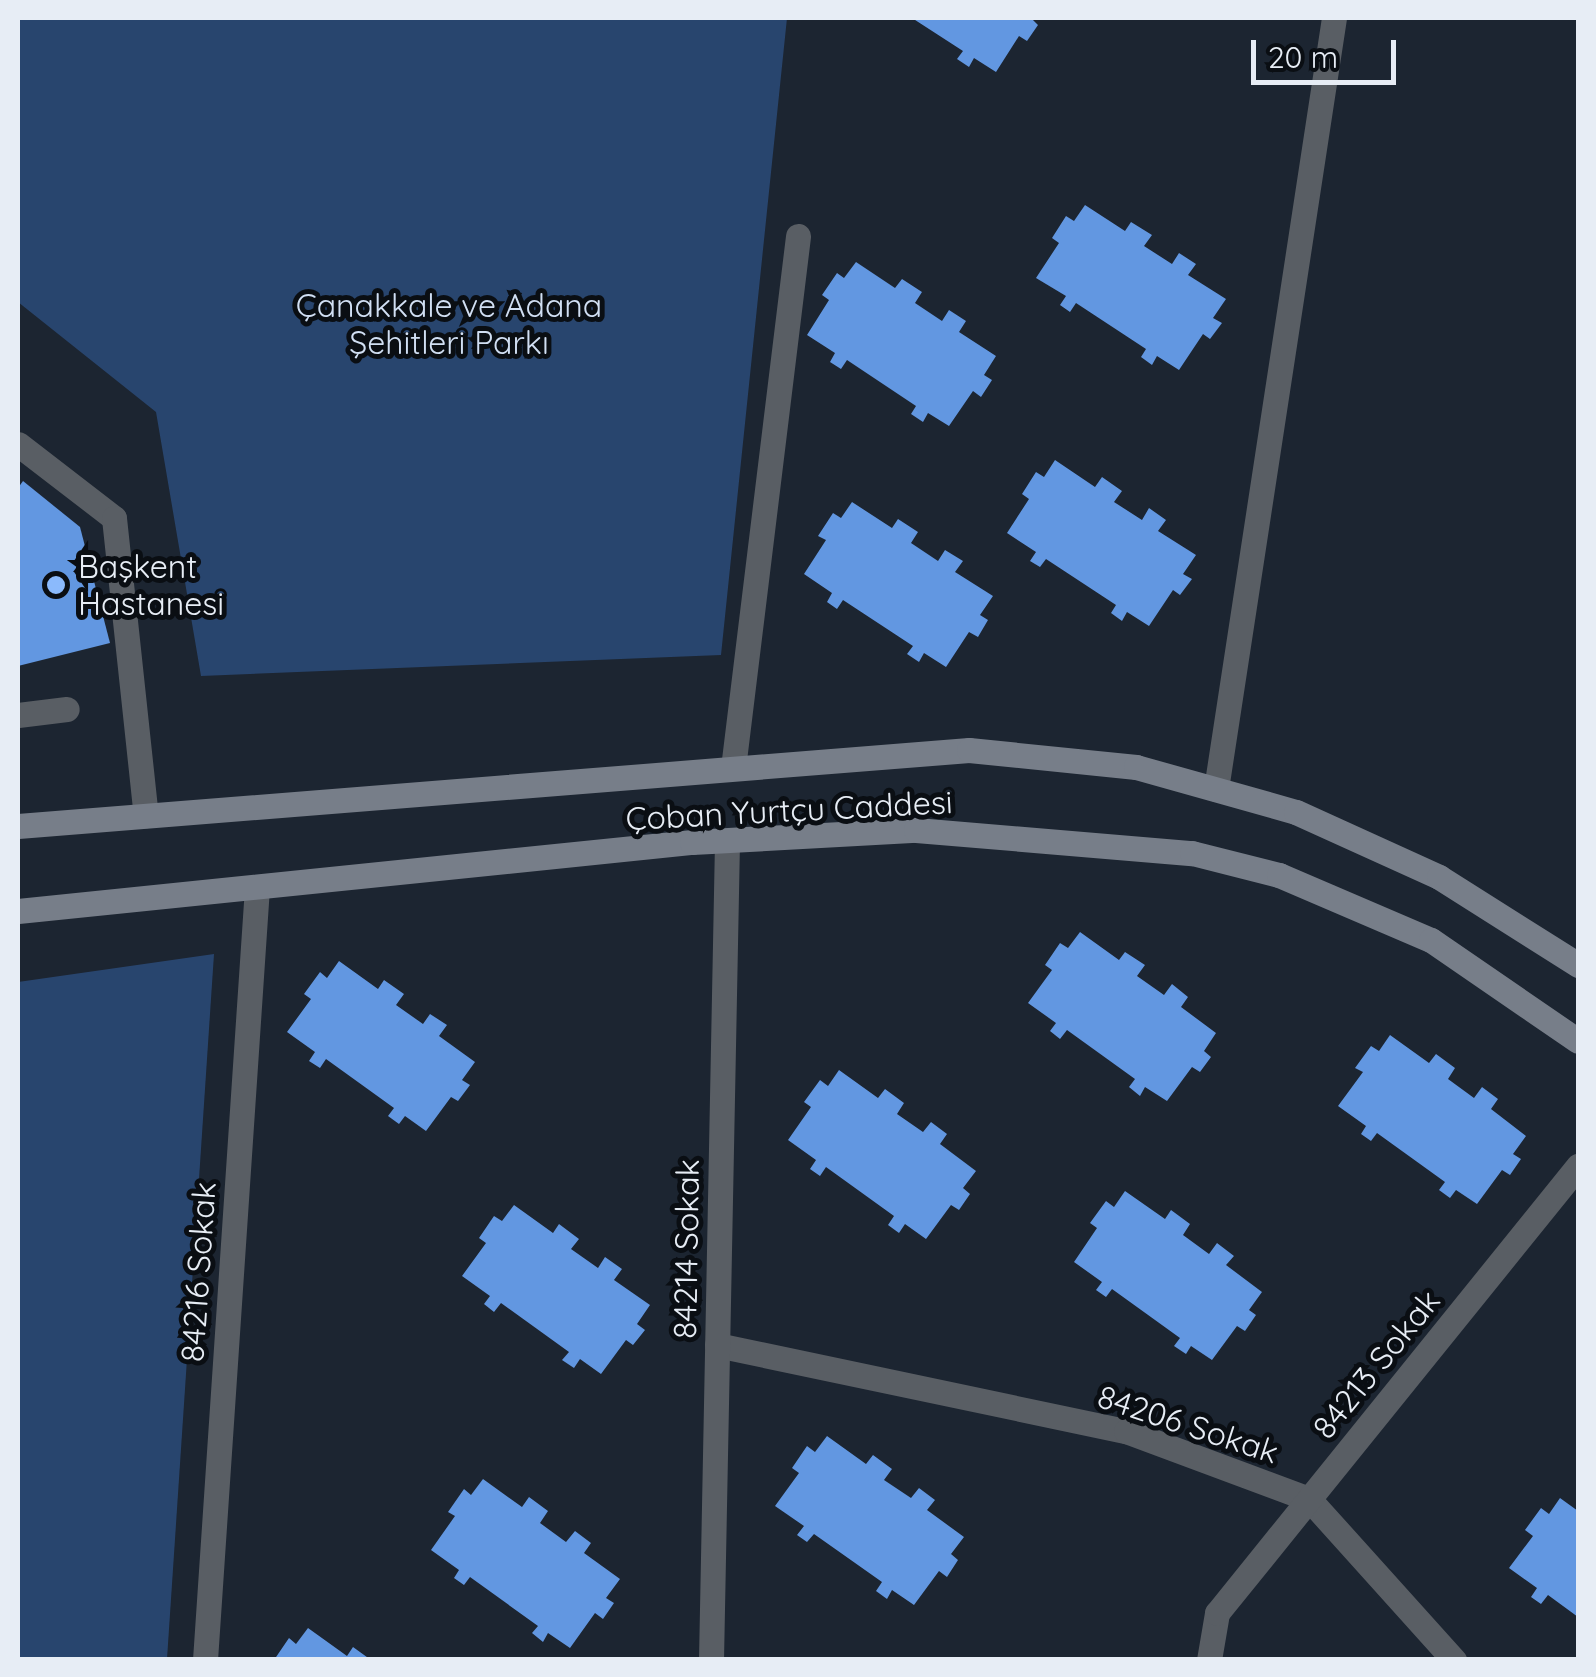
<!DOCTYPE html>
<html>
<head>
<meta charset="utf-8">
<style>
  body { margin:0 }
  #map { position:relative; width:1596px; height:1677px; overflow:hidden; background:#1c2531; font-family:Quicksand,sans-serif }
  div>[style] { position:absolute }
  .green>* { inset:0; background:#28456e }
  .building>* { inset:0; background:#6297e1 }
  .lane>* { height:25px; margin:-12.5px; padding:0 12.5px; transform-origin:12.5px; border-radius:12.5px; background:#595e64 }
  .street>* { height:25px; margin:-12.5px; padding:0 12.5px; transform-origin:12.5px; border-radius:12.5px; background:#595e64 }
  .secondary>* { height:25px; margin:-12.5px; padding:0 12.5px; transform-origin:12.5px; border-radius:12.5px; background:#777e89 }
  .dots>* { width:28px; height:28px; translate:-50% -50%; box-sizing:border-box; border:5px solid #0a0e13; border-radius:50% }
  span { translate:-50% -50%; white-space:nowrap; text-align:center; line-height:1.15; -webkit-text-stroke:10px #0a0e13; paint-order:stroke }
  .park-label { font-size:32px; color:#d1dff3 }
  .poi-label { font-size:32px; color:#e7edf5 }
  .left { translate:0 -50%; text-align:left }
  .street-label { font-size:32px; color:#e7edf5 }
  .frame { position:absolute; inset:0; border:20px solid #e7edf5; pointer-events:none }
  .scale { position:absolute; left:1251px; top:40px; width:145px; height:45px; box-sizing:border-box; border:5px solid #e7edf5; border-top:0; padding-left:12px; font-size:30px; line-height:35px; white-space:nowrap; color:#e7edf5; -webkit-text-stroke:8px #0a0e13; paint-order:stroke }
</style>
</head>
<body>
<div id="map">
  <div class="green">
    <i style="clip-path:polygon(18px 18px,787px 18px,721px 655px,201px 676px,156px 412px,18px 302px)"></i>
    <i style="clip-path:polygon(214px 954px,167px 1659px,18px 1659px,18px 982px)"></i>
  </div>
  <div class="building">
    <i style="clip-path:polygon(912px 18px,1031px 18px,1038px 25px,1027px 41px,1019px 36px,996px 72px,974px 58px,969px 67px,957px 59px,963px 51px)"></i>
    <i style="clip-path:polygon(1085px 205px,1125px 231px,1131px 222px,1152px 235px,1144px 246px,1172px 264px,1179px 253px,1196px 264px,1188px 275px,1226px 299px,1213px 318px,1222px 323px,1210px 339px,1203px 334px,1179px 370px,1157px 356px,1152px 365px,1141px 357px,1146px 349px,1076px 303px,1070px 312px,1060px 305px,1066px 296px,1036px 278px,1059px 243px,1052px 238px,1066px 216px,1074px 221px)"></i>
    <i style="clip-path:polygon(856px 262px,895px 288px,902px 279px,922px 292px,915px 303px,942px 321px,949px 310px,966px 321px,959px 332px,996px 356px,984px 375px,992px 380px,981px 397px,973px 391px,949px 426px,928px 413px,923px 422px,911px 414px,916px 406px,847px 360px,841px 369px,830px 362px,835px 353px,807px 335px,829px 300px,822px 295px,837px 273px,844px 278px)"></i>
    <i style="clip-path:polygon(1055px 460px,1095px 487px,1102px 477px,1122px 491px,1114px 502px,1142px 520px,1149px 508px,1166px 520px,1158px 531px,1196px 555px,1183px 574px,1192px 579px,1180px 595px,1173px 590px,1149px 626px,1127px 612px,1122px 621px,1111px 613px,1116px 605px,1046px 559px,1040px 567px,1030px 561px,1036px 552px,1007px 533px,1029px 499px,1022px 494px,1036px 472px,1044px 477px)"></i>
    <i style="clip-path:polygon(23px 481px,80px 527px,110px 643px,18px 666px,18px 488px)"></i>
    <i style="clip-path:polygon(852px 502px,892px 528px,898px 519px,918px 532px,911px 543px,938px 561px,945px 550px,963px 561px,955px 572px,993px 596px,980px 615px,988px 620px,978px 637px,969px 632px,946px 667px,924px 653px,919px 662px,907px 654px,913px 646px,843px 600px,837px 609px,827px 602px,832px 593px,804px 574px,826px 540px,818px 536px,833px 513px,841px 518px)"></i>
    <i style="clip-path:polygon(1080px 932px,1119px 960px,1125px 952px,1145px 965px,1137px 976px,1164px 995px,1172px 984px,1188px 997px,1181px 1007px,1216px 1033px,1204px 1051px,1211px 1057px,1200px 1072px,1192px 1067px,1167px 1101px,1145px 1087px,1140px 1096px,1129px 1087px,1135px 1079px,1067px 1030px,1060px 1039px,1050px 1031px,1056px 1023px,1028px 1003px,1052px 970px,1045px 965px,1060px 943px,1068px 948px)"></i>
    <i style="clip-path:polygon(339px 961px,378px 989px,384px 980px,404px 994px,396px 1005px,423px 1024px,430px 1014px,447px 1025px,439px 1036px,475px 1062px,462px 1080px,470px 1085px,458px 1101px,451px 1097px,426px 1131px,405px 1116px,399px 1124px,388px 1116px,394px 1108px,326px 1059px,320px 1068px,309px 1061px,315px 1052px,287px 1032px,311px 999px,304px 994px,320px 972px,327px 978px)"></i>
    <i style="clip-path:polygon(1390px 1035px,1429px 1063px,1436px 1054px,1455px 1068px,1448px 1079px,1474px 1098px,1482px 1087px,1498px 1099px,1491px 1109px,1526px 1136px,1513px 1154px,1521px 1159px,1510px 1175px,1502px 1170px,1477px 1204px,1456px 1190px,1450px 1198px,1439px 1190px,1445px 1182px,1377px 1133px,1371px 1141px,1361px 1134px,1366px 1126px,1338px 1106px,1363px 1072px,1355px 1068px,1371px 1046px,1379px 1051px)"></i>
    <i style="clip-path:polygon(839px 1070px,878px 1098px,885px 1089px,904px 1103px,897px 1114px,923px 1132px,931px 1122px,947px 1134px,940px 1144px,976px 1171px,963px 1188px,970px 1194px,959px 1210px,951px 1205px,926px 1239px,905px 1224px,899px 1233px,888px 1225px,894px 1216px,826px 1167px,820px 1176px,810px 1169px,816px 1160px,788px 1140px,811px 1107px,804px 1102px,820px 1080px,828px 1086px)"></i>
    <i style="clip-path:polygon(1125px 1191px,1165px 1219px,1171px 1210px,1190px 1224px,1183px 1235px,1209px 1254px,1217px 1243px,1234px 1256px,1226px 1265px,1262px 1292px,1249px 1310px,1256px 1315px,1245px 1331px,1237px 1326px,1212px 1360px,1191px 1346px,1186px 1354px,1174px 1346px,1180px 1338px,1112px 1289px,1106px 1297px,1096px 1290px,1102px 1282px,1074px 1262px,1097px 1228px,1090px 1223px,1106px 1201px,1114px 1207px)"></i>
    <i style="clip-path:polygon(514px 1205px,553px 1233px,559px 1224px,579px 1239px,571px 1249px,598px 1268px,605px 1257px,622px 1269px,614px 1280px,650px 1305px,637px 1324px,645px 1330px,633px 1345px,626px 1340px,601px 1374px,580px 1359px,574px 1368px,562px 1360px,569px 1352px,501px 1303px,494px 1312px,484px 1304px,490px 1296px,462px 1276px,486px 1243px,479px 1238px,494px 1216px,502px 1221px)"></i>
    <i style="clip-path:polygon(827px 1436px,866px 1464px,873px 1455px,892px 1469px,884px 1480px,911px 1498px,919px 1488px,935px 1500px,927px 1510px,964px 1537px,951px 1554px,958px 1560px,947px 1577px,939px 1571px,914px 1605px,892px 1590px,887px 1599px,876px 1591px,882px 1582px,814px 1534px,807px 1542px,797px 1535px,804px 1526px,775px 1506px,799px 1473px,792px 1468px,807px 1446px,815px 1452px)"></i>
    <i style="clip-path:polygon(483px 1479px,522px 1507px,529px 1497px,548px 1511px,540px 1523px,566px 1542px,575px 1531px,591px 1543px,584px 1553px,620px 1579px,606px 1598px,614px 1603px,603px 1619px,595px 1613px,570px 1648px,548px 1633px,543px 1642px,532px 1633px,538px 1626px,470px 1577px,464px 1585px,454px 1578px,459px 1570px,431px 1550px,455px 1516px,448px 1512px,464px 1489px,471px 1495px)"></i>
    <i style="clip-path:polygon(1560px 1498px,1578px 1511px,1578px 1617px,1548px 1595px,1541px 1604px,1531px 1597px,1537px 1588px,1509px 1568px,1533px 1536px,1525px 1530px,1541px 1508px,1549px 1514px)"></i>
    <i style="clip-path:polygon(308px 1628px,347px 1656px,353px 1647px,371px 1660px,274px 1660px,289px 1638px,296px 1644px)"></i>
  </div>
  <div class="lane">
    <i style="left:18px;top:444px;width:121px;rotate:37.6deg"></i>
    <i style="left:114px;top:518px;width:299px;rotate:83.9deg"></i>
    <i style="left:18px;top:715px;width:49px;rotate:-7deg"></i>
    <i style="left:733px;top:768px;width:536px;rotate:-83.03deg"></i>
  </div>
  <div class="street">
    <i style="left:1216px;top:789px;width:780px;rotate:-81.3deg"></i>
    <i style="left:717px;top:1345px;width:418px;rotate:11.9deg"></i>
    <i style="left:1126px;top:1431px;width:195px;rotate:20.4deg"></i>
    <i style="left:1309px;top:1499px;width:217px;rotate:48deg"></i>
    <i style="left:205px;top:1660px;width:774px;rotate:-86.15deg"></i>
    <i style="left:711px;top:1660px;width:819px;rotate:-88.88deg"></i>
    <i style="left:1209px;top:1660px;width:48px;rotate:-80.3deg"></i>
    <i style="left:1217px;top:1613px;width:575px;rotate:-51.08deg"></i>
  </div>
  <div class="secondary">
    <i style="left:18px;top:826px;width:954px;rotate:-4.57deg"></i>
    <i style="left:969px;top:750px;width:168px;rotate:5.8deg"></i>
    <i style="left:1136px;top:767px;width:166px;rotate:15.7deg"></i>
    <i style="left:1296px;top:812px;width:157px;rotate:24.4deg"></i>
    <i style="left:1439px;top:877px;width:165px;rotate:32.3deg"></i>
    <i style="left:18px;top:911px;width:678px;rotate:-5.85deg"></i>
    <i style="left:692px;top:842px;width:224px;rotate:-3.1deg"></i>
    <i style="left:916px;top:830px;width:277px;rotate:4.8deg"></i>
    <i style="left:1192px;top:853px;width:90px;rotate:14.2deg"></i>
    <i style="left:1279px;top:875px;width:165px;rotate:23.2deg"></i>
    <i style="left:1431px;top:940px;width:178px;rotate:34.5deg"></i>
  </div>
  <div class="dots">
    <i style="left:56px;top:585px;background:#8bbafc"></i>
  </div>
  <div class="park-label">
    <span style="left:449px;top:324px">Çanakkale ve Adana<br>Şehitleri Parkı</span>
  </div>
  <div class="poi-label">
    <span class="left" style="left:78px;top:585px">Başkent<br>Hastanesi</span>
  </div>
  <div class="street-label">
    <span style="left:789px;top:810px;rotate:-3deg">Çoban Yurtçu Caddesi</span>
    <span style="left:686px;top:1249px;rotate:-89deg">84214 Sokak</span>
    <span style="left:198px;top:1272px;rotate:-86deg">84216 Sokak</span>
    <span style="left:1376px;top:1364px;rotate:-51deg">84213 Sokak</span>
    <span style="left:1188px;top:1424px;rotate:18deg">84206 Sokak</span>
  </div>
  <div class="frame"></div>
  <div class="scale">20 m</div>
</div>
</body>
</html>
